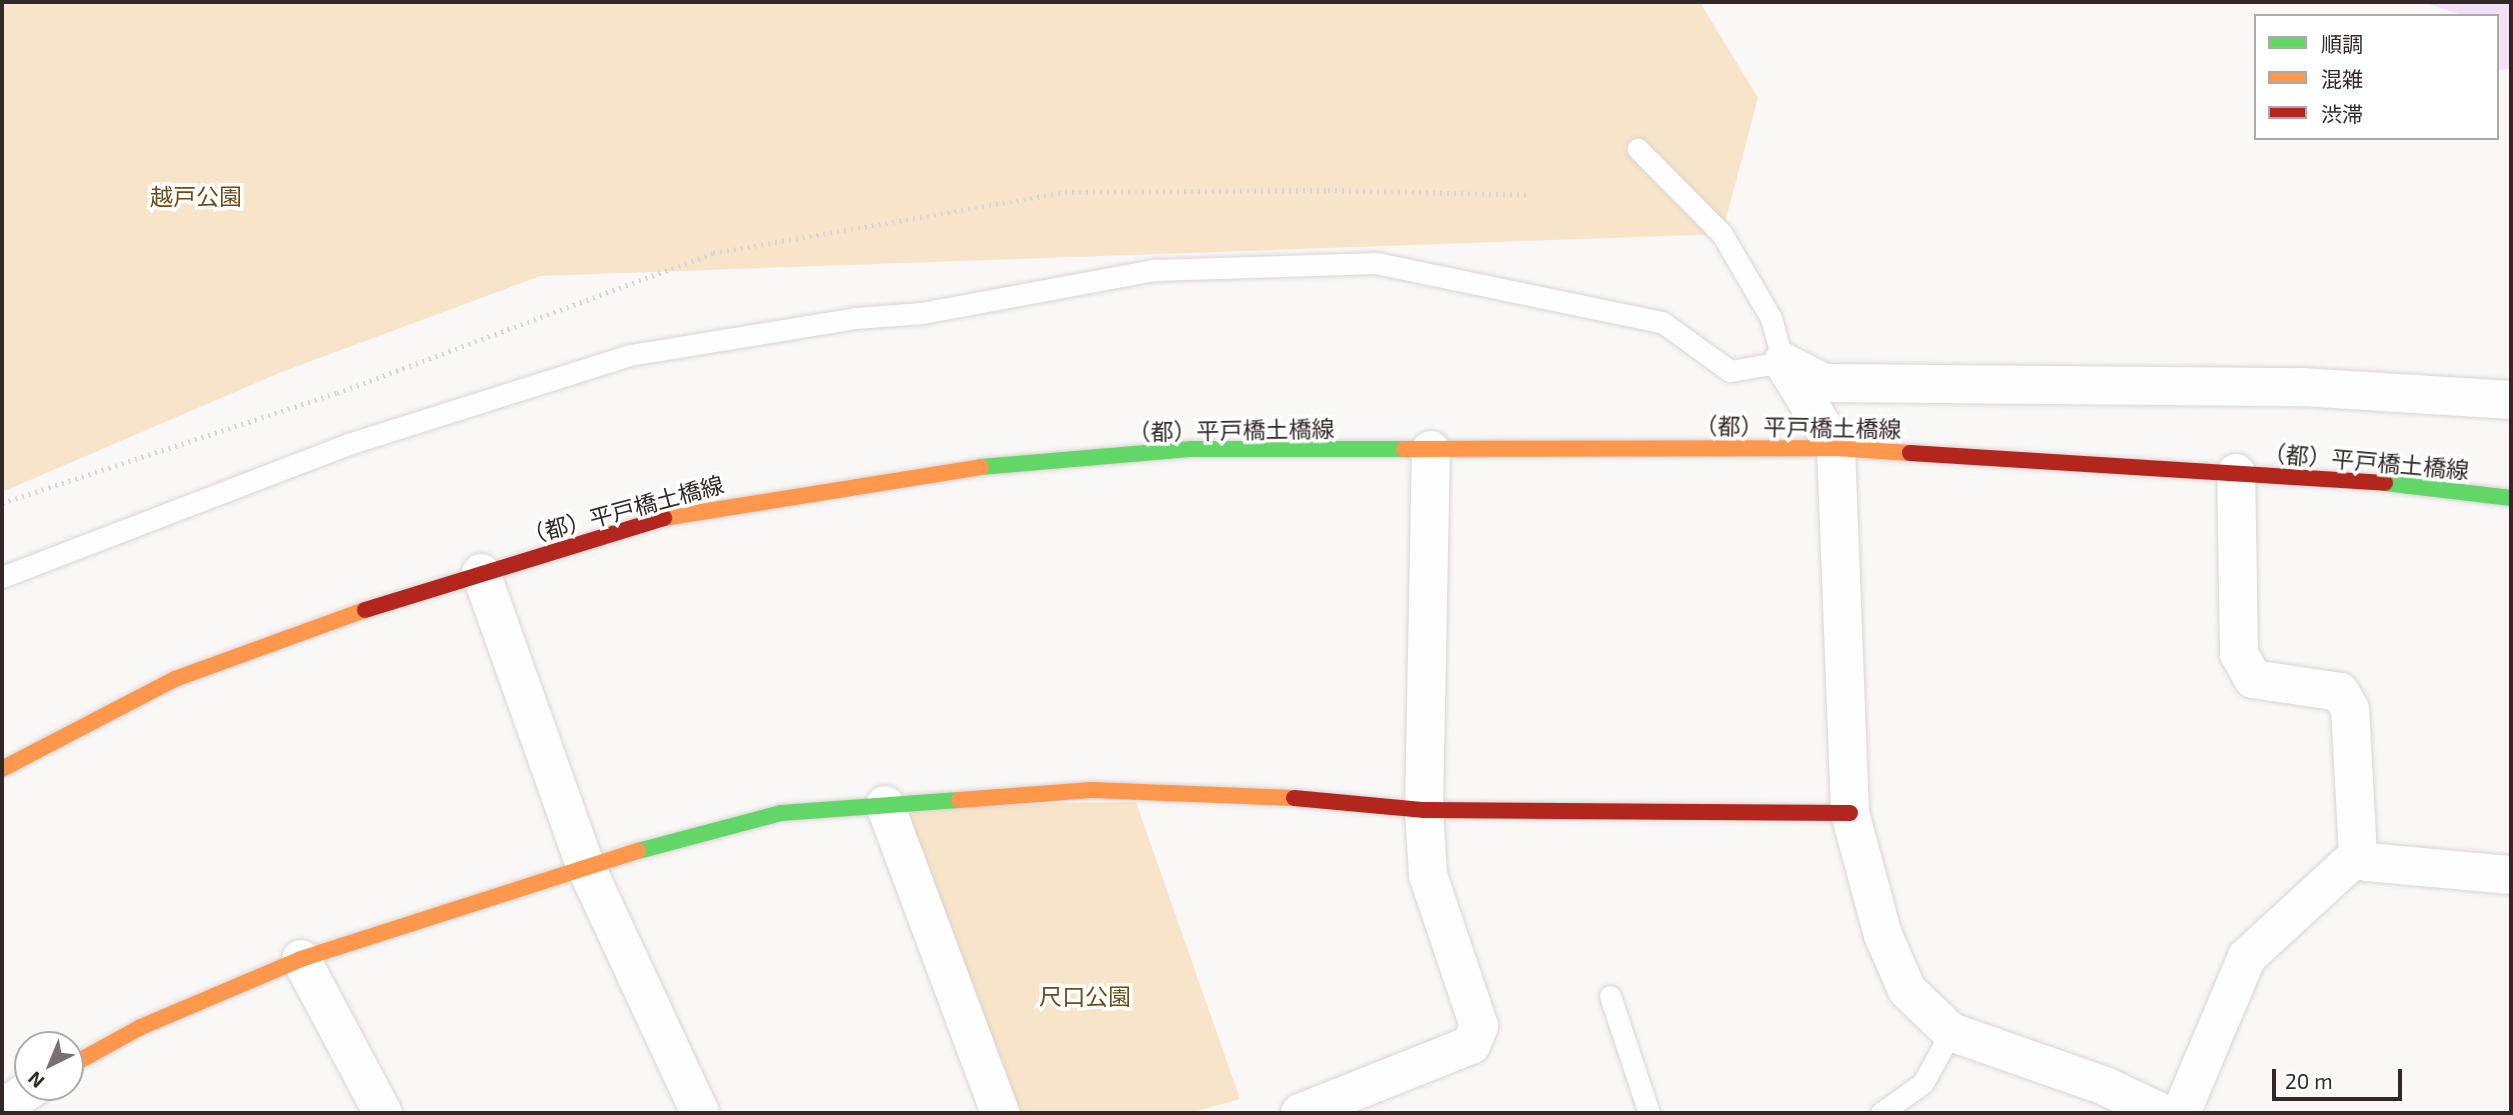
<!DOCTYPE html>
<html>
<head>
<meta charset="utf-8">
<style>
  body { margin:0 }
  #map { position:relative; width:2513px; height:1115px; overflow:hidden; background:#faf7f7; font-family:"Exo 2","Noto Sans JP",sans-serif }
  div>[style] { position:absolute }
  .green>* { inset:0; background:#f8e4c8 }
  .water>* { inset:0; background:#f4def8 }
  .path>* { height:4.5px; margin-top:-2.25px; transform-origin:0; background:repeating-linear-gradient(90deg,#d8d7d7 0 2px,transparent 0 7px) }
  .roads { filter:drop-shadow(0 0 2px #dad4d4) drop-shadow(0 0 2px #dad4d4) }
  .lane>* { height:21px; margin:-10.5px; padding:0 10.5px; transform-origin:10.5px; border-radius:10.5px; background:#fefefe }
  .street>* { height:38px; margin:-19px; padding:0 19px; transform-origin:19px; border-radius:19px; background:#fefefe }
  .fast>* { height:16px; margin:-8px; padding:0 8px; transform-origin:8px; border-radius:8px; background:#63d668 }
  .slow>* { height:16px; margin:-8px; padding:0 8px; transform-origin:8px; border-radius:8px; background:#ff974d }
  .jam>* { height:16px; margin:-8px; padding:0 8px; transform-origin:8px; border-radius:8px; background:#b3261e }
  span { translate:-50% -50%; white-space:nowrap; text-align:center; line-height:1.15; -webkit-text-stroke:7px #fff; paint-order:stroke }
  .park-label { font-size:23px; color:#6a4c18 }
  .street-label { font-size:23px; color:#332828 }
  .frame { position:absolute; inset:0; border:4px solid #332828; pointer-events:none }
  .legend { position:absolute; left:2254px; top:14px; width:245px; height:126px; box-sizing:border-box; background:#fff; border:2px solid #ada9a9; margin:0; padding:9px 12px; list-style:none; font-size:21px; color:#332828 }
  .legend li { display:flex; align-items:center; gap:14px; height:35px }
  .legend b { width:35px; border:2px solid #ada9a9 }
  .north { position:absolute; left:14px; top:1031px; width:70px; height:70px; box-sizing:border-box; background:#fff; border:2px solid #ada9a9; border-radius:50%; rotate:223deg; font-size:19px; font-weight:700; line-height:28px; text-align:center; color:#332828 }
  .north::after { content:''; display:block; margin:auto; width:24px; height:32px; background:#797070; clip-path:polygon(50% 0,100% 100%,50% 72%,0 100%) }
  .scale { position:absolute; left:2272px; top:1069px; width:130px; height:32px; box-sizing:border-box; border:4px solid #332828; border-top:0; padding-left:9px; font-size:21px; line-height:24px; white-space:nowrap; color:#332828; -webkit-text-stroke:5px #fff; paint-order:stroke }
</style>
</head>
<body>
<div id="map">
  <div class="green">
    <i style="clip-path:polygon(2px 2px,1700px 2px,1758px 98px,1722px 234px,540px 276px,279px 373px,2px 492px)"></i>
    <i style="clip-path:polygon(1136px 802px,1240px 1099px,1190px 1113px,1006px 1113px,901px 805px)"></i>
  </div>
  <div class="water">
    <i style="clip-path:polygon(2423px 2px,2511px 2px,2511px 69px,2497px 70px,2497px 16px,2465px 16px)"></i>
  </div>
  <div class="path">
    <i style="left:2px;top:503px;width:353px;rotate:-18.2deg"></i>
    <i style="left:337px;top:393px;width:401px;rotate:-20.4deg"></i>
    <i style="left:713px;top:253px;width:357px;rotate:-9.8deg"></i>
    <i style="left:1065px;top:192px;width:263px;rotate:-0.4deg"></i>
    <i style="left:1328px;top:190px;width:201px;rotate:1.4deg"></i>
  </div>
  <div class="roads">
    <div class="lane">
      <i style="left:2px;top:577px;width:371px;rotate:-21deg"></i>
      <i style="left:348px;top:444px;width:296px;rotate:-17.5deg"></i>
      <i style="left:630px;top:355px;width:229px;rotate:-9.3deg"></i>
      <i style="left:856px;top:318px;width:66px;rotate:-4.3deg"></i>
      <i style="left:922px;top:313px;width:237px;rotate:-10.5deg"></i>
      <i style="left:1155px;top:270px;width:221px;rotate:-1.8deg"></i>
      <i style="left:1376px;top:263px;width:292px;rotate:11.7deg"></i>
      <i style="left:1662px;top:322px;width:84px;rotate:35.8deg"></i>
      <i style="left:1730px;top:371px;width:54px;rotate:-9.6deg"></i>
      <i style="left:1783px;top:362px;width:46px;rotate:-105.3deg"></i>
      <i style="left:1771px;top:318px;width:97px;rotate:-120.3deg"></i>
      <i style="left:1722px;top:234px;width:120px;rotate:-134.7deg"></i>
      <i style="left:1610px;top:996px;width:123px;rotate:71.6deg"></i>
      <i style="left:1881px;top:1113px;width:52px;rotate:-35.5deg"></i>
      <i style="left:1923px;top:1083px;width:58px;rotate:-61.2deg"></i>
    </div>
    <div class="street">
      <i style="left:1783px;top:362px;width:101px;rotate:58.4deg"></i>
      <i style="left:1836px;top:448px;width:365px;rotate:87.8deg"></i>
      <i style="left:1850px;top:813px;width:126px;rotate:74.9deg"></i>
      <i style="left:1883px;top:935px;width:60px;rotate:66.4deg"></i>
      <i style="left:1907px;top:990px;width:61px;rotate:43.7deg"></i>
      <i style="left:1951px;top:1032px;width:163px;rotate:19.3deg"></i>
      <i style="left:2105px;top:1086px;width:63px;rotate:25.3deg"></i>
      <i style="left:1783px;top:362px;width:46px;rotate:27.1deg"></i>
      <i style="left:1824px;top:383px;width:479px;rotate:0.5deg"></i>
      <i style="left:2303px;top:387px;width:208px;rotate:3.6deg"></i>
      <i style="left:481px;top:573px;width:310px;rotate:70.4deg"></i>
      <i style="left:585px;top:865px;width:273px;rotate:65.1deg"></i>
      <i style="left:885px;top:805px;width:329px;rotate:69.5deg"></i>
      <i style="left:2358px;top:855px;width:11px;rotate:38deg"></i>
      <i style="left:2367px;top:862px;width:145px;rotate:5.2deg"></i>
      <i style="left:301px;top:959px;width:174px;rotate:62deg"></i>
      <i style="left:2px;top:1109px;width:38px;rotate:-35deg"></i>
      <i style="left:1300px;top:1113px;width:184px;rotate:-21.7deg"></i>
      <i style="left:1471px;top:1045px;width:21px;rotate:-67deg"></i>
      <i style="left:1479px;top:1026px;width:159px;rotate:-108.7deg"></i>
      <i style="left:1428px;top:875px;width:65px;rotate:-93.5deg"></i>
      <i style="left:1424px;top:810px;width:360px;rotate:-88.9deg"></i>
      <i style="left:2181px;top:1113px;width:169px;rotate:-67.1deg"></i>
      <i style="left:2247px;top:957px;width:151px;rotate:-42.6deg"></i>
      <i style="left:2358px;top:855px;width:146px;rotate:-93.1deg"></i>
      <i style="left:2350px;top:709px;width:20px;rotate:-120deg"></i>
      <i style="left:2340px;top:692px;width:88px;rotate:-171.5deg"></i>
      <i style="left:2253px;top:679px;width:29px;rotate:-119deg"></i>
      <i style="left:2239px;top:654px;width:181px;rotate:-90.9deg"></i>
    </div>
    <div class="fast">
      <i style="left:981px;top:467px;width:212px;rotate:-4.9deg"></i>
      <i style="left:1192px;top:449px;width:212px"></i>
      <i style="left:2385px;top:483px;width:127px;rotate:6.8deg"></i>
      <i style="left:638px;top:851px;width:148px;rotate:-14.9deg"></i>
      <i style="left:781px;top:813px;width:178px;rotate:-4.2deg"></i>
    </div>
    <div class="slow">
      <i style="left:1404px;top:449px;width:432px;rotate:-0.1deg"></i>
      <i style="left:1836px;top:448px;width:74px;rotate:3.9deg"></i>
      <i style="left:664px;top:518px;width:321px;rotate:-9.1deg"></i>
      <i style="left:2px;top:769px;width:195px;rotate:-27.5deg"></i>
      <i style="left:175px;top:679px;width:202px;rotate:-20deg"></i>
      <i style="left:959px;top:800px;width:133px;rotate:-4.3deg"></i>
      <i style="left:1092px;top:790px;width:202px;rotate:2.3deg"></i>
      <i style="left:70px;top:1066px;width:81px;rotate:-28.8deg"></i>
      <i style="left:141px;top:1027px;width:174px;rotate:-23deg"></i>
      <i style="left:301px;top:959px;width:354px;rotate:-17.8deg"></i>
    </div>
    <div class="jam">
      <i style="left:1910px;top:453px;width:476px;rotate:3.6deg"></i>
      <i style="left:365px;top:610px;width:313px;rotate:-17.1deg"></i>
      <i style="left:1294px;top:798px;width:131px;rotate:5.3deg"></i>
      <i style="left:1424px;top:810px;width:426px;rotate:0.4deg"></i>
    </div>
  </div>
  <div class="park-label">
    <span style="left:196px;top:196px">越戸公園</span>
    <span style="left:1085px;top:996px">尺口公園</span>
  </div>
  <div class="street-label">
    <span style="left:1798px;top:427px;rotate:1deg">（都）平戸橋土橋線</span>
    <span style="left:1231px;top:430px;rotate:-1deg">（都）平戸橋土橋線</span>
    <span style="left:2366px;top:461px;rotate:5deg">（都）平戸橋土橋線</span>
    <span style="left:623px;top:510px;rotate:-15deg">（都）平戸橋土橋線</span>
  </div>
  <div class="frame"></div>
  <ul class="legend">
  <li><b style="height:9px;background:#63d668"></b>順調</li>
  <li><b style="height:9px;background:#ff974d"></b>混雑</li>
  <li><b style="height:9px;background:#b3261e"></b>渋滞</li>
  </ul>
  <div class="north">N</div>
  <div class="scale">20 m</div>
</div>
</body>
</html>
